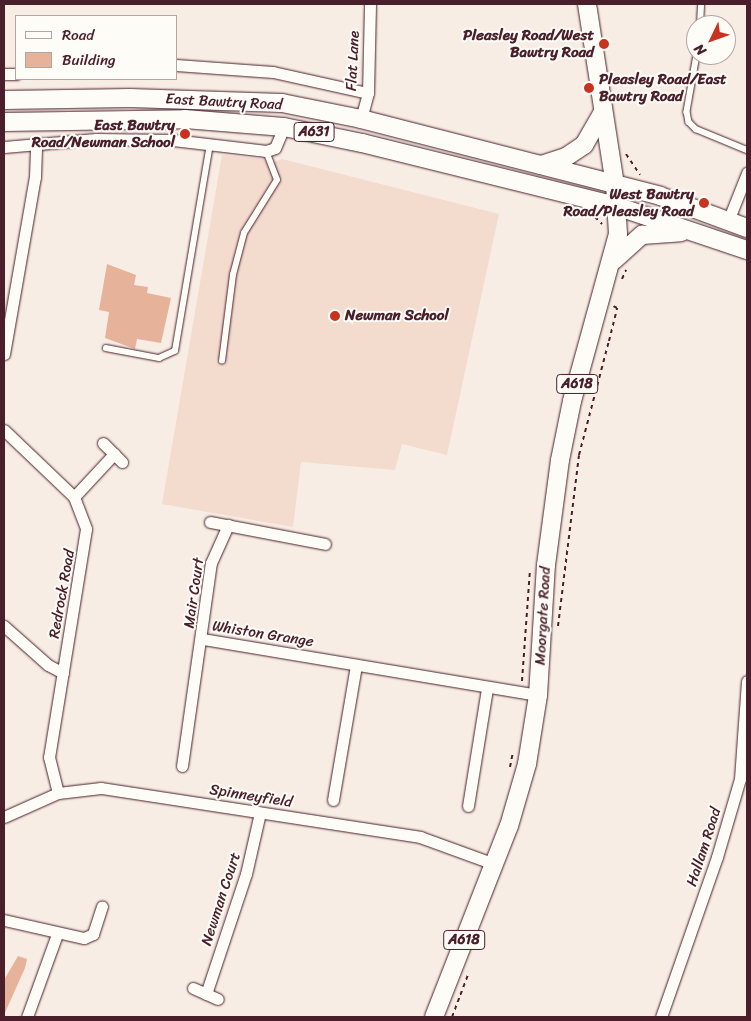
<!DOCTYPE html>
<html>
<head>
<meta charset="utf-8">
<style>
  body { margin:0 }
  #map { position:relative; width:751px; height:1021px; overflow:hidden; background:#f8ede4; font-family:Sriracha,sans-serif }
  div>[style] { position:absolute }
  .built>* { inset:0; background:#f3dbce }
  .building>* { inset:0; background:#e6b299 }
  .path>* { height:2px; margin-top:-1px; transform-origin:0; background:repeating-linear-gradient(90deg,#4a1f2b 0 4px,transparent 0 8px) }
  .roads { filter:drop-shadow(0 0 1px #4a1f2b) drop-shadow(0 0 1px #4a1f2b) }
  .lane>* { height:5.5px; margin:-2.75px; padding:0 2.75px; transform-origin:2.75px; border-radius:2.75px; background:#fdfcf7 }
  .street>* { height:11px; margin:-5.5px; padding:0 5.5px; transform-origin:5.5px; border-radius:5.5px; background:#fdfcf7 }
  .primary>* { height:18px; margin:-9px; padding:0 9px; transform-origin:9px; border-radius:9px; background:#fdfcf7 }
  .dots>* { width:14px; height:14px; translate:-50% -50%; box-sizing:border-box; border:2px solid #fdfcf7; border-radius:50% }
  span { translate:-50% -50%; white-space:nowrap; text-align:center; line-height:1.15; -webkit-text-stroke:4px #fdfcf7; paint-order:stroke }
  .shield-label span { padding:1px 4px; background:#fdfcf7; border:1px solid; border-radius:4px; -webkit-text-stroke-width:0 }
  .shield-label { font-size:14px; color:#4a1f2b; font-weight:700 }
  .poi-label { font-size:15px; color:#4a1f2b; font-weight:700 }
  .right { translate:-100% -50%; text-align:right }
  .left { translate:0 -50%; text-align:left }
  .street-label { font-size:15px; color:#4a1f2b }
  .frame { position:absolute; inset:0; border:5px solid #4a1f2b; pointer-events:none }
  .legend { position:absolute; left:15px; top:15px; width:162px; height:65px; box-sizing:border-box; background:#fdfcf7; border:1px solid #b5a4a5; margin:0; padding:6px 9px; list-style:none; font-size:15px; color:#4a1f2b }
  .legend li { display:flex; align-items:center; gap:10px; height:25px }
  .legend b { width:25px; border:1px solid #b5a4a5 }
  .north { position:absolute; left:686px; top:15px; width:50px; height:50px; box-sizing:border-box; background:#fdfcf7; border:1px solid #b5a4a5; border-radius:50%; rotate:228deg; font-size:14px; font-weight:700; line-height:20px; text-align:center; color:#4a1f2b }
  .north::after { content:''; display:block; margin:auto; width:18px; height:22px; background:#c8321e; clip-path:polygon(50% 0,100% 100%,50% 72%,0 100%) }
</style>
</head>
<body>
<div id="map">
  <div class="built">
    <i style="clip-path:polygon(222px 155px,264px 159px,268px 164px,282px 159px,499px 214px,447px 455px,402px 444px,395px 470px,301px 462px,293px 527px,162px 504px)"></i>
  </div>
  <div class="building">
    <i style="clip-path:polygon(107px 264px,136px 275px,134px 285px,148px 287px,147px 293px,171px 298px,161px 343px,137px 339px,135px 349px,105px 338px,109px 312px,99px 310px)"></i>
    <i style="clip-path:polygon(18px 956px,27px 959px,25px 968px,4px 1015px,4px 980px)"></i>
  </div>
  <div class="path">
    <i style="left:626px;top:154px;width:25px;rotate:56deg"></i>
    <i style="left:595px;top:217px;width:10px;rotate:45deg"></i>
    <i style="left:622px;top:279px;width:10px;rotate:-66deg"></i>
    <i style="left:558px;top:626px;width:172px;rotate:-83deg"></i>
    <i style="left:579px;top:455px;width:118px;rotate:-75.3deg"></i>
    <i style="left:609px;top:341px;width:34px;rotate:-76deg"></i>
    <i style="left:617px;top:308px;width:4px;rotate:-153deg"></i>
    <i style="left:522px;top:681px;width:112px;rotate:-85.9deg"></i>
    <i style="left:510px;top:767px;width:15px;rotate:-79deg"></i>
    <i style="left:452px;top:1017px;width:48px;rotate:-69.3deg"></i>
  </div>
  <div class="roads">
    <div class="lane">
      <i style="left:700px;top:25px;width:21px;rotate:-87deg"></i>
      <i style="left:697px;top:55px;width:58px;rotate:100deg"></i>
      <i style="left:687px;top:112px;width:10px;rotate:79deg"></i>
      <i style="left:689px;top:122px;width:10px;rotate:45deg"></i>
      <i style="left:696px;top:129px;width:55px;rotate:22.4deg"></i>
      <i style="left:106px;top:348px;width:54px;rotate:10.7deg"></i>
      <i style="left:159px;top:358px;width:17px;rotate:-24deg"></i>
      <i style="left:175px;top:351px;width:209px;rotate:-80.4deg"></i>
      <i style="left:222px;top:361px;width:87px;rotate:-82.7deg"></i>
      <i style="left:233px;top:275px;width:43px;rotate:-75.3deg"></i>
      <i style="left:244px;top:233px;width:62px;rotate:-58.1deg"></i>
      <i style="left:277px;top:180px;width:31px;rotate:-111deg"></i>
    </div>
    <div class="street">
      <i style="left:176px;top:65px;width:97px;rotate:4.1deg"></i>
      <i style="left:273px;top:72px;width:97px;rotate:12.5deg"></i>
      <i style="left:4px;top:74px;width:12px"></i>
      <i style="left:361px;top:119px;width:27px;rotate:-75deg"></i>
      <i style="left:368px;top:93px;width:89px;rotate:-88.7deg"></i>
      <i style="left:4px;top:147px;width:92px;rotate:-5deg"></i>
      <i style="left:96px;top:139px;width:77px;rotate:0.7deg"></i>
      <i style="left:173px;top:140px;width:94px;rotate:6.7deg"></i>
      <i style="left:266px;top:151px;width:9px;rotate:-18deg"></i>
      <i style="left:275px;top:148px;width:23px;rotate:-67deg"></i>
      <i style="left:728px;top:221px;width:52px;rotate:-68.4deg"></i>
      <i style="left:4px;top:354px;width:180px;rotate:-80.1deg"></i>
      <i style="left:35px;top:177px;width:35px;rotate:-88deg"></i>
      <i style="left:4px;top:430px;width:97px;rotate:43.7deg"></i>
      <i style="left:74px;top:497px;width:34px;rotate:69deg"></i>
      <i style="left:86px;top:529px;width:231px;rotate:99.2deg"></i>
      <i style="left:49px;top:757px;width:37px;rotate:76deg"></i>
      <i style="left:103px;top:443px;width:27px;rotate:45deg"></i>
      <i style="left:74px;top:497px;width:59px;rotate:-47.1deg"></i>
      <i style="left:210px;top:522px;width:117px;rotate:10.8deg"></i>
      <i style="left:4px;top:626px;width:59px;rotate:41.6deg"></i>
      <i style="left:48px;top:665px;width:17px;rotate:28deg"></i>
      <i style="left:203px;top:639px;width:340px;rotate:9.5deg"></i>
      <i style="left:182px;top:766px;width:205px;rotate:-81.9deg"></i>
      <i style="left:211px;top:563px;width:42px;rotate:-65.9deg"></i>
      <i style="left:333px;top:800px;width:137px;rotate:-80.3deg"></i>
      <i style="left:468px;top:806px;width:119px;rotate:-80.8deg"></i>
      <i style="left:4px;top:817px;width:59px;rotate:-24deg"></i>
      <i style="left:58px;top:793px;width:43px;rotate:-6.6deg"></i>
      <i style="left:101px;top:788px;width:323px;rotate:8.7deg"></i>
      <i style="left:420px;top:837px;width:79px;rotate:20deg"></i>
      <i style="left:4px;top:920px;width:82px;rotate:12.7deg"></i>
      <i style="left:84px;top:938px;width:10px;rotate:-24deg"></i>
      <i style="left:93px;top:934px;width:29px;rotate:-72deg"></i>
      <i style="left:193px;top:988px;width:27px;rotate:24deg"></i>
      <i style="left:206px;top:994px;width:126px;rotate:-71.6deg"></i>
      <i style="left:246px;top:874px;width:63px;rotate:-77.1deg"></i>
      <i style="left:27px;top:1017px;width:88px;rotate:-70.1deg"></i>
      <i style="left:661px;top:1017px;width:170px;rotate:-70.7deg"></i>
      <i style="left:717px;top:857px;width:81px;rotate:-73.6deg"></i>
      <i style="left:740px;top:779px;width:98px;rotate:-85.9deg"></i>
    </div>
    <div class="primary">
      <i style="left:4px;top:100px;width:126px;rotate:-0.9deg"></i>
      <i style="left:130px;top:98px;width:152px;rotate:1.9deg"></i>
      <i style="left:282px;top:103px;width:81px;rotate:11.4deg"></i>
      <i style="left:361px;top:119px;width:309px;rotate:14.4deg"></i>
      <i style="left:660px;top:196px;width:93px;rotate:20.2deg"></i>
      <i style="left:4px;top:122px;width:181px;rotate:-0.9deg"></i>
      <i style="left:185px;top:119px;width:99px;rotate:4.6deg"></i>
      <i style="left:284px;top:127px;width:80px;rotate:11.6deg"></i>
      <i style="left:362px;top:143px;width:262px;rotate:13.9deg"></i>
      <i style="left:616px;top:206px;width:138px;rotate:18.6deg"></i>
      <i style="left:541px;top:165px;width:26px;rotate:-18deg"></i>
      <i style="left:566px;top:157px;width:22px;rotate:-34deg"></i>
      <i style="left:584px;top:145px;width:36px;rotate:-60deg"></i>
      <i style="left:614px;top:260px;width:38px;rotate:-42deg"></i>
      <i style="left:642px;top:235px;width:39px;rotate:-4deg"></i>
      <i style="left:434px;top:1017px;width:205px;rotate:-68.6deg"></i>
      <i style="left:509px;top:826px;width:65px;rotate:-73.8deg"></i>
      <i style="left:527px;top:764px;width:70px;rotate:-80.9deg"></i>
      <i style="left:538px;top:695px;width:130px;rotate:-86.5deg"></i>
      <i style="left:546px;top:565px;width:106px;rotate:-82.4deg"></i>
      <i style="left:560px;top:460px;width:60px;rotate:-78.5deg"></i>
      <i style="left:572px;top:401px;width:173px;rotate:-74.6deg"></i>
      <i style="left:618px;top:234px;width:49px;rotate:-93.5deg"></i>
      <i style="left:615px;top:185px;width:183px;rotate:-98.8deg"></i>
    </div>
  </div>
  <div class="dots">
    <i style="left:604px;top:44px;background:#c8321e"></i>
    <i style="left:589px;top:88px;background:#c8321e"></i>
    <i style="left:185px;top:134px;background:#c8321e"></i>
    <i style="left:704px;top:203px;background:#c8321e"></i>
    <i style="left:335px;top:316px;background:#c8321e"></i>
  </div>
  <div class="shield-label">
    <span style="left:314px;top:132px">A631</span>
    <span style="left:577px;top:384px">A618</span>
    <span style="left:464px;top:940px">A618</span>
  </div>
  <div class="poi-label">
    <span class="right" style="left:594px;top:44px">Pleasley Road/West<br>Bawtry Road</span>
    <span class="left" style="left:599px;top:88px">Pleasley Road/East<br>Bawtry Road</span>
    <span class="right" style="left:175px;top:134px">East Bawtry<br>Road/Newman School</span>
    <span class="right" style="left:694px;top:203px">West Bawtry<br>Road/Pleasley Road</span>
    <span class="left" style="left:345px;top:316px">Newman School</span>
  </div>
  <div class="street-label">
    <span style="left:353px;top:61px;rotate:-87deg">Flat Lane</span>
    <span style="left:224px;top:102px;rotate:3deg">East Bawtry Road</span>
    <span style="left:194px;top:593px;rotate:-82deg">Mair Court</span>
    <span style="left:62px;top:594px;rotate:-80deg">Redrock Road</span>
    <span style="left:543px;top:616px;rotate:-87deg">Moorgate Road</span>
    <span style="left:263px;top:634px;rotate:9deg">Whiston Grange</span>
    <span style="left:251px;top:796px;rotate:9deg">Spinneyfield</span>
    <span style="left:704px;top:847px;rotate:-72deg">Hallam Road</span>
    <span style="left:221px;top:899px;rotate:-72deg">Newman Court</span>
  </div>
  <div class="frame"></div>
  <ul class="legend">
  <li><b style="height:6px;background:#fdfcf7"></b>Road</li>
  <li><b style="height:14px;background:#e6b299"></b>Building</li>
  </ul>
  <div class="north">N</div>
</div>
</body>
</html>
